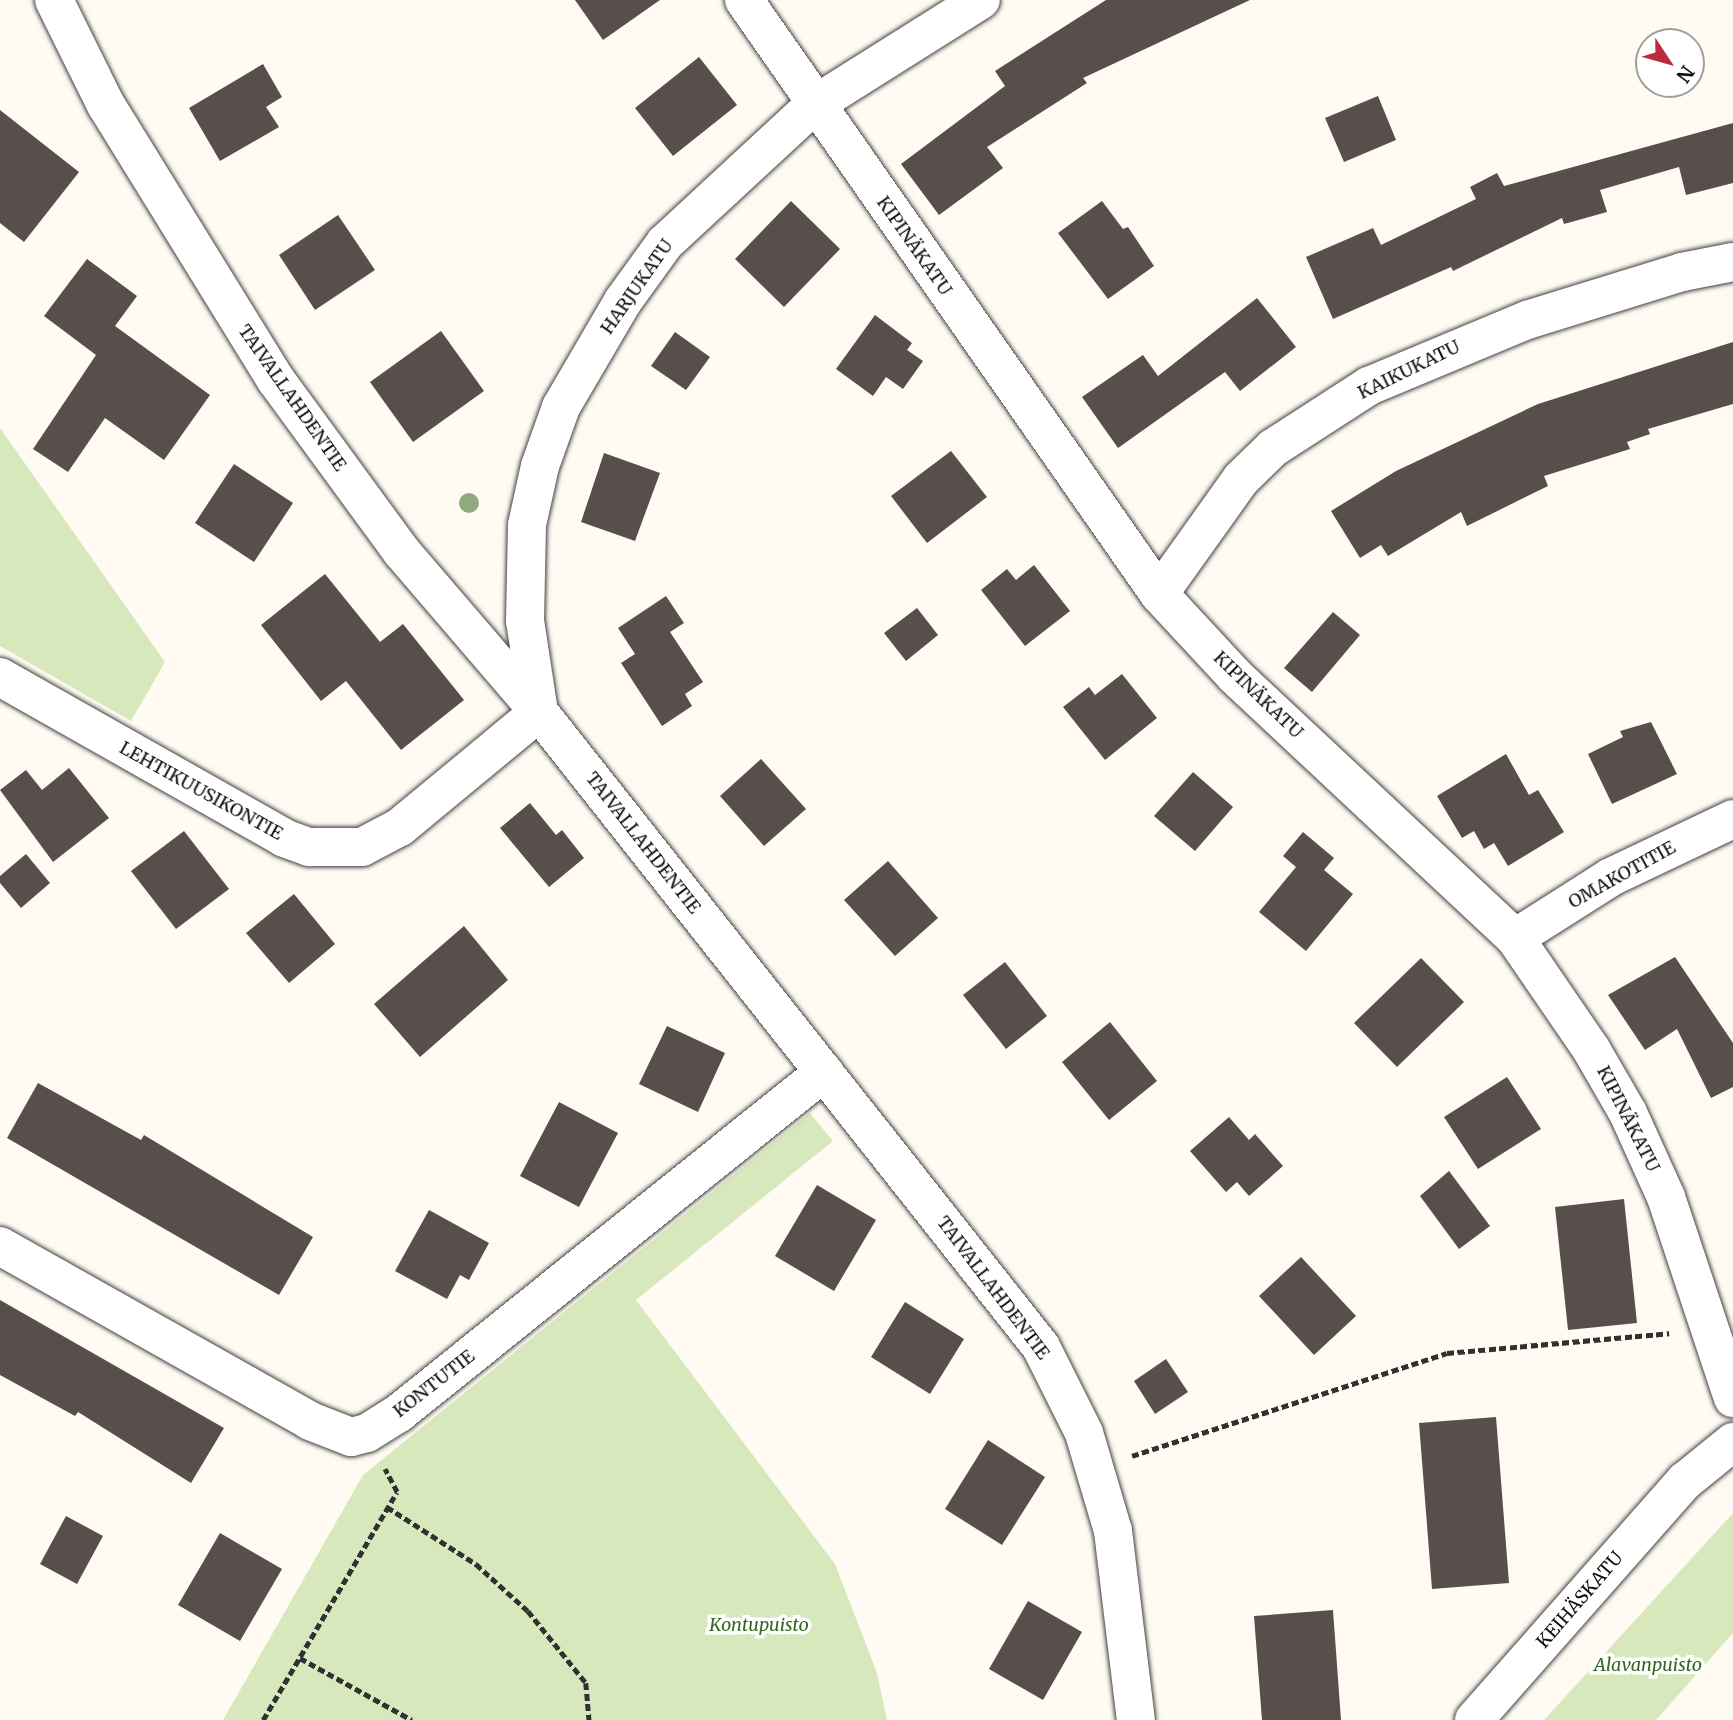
<!DOCTYPE html>
<html>
<head>
<meta charset="utf-8">
<style>
  body { margin:0 }
  #map { position:relative; width:1733px; height:1720px; overflow:hidden; background:#fffbf2; font-family:Merriweather,serif }
  div>[style] { position:absolute }
  .green>* { inset:0; background:#d7e9bc }
  .building>* { inset:0; background:#584f4c }
  .path>* { height:4.5px; margin-top:-2.25px; transform-origin:0; background:repeating-linear-gradient(90deg,#313131 0 7px,transparent 0 10.5px) }
  .roads { filter:drop-shadow(0 0 2px #424242) drop-shadow(0 0 2px #424242) }
  .minor>* { height:38px; margin:-19px; padding:0 19px; transform-origin:19px; border-radius:19px; background:#fff }
  .trees>* { width:20px; height:20px; margin:-10px; border-radius:50%; background:#90aa7e }
  span { translate:-50% -50%; white-space:nowrap; text-align:center; line-height:1.15; -webkit-text-stroke:7px #fff; paint-order:stroke }
  .street-label { font-size:18px; color:#0f0f0f }
  .park-label { font-size:18px; color:#356720; font-style:italic }
  .north { position:absolute; left:1635px; top:28px; width:70px; height:70px; box-sizing:border-box; background:#fff; border:2px solid #9f9f9f; border-radius:50%; rotate:126deg; font-size:19px; font-weight:700; line-height:28px; text-align:center; color:#0f0f0f }
  .north::after { content:''; display:block; margin:auto; width:24px; height:32px; background:#bd2a3e; clip-path:polygon(50% 0,100% 100%,50% 72%,0 100%) }
</style>
</head>
<body>
<div id="map">
  <div class="green">
    <i style="clip-path:polygon(0 428px,165px 662px,131px 721px,0 646px)"></i>
    <i style="clip-path:polygon(810px 1113px,833px 1141px,636px 1300px,835px 1564px,877px 1673px,887px 1720px,223px 1720px,363px 1475px)"></i>
    <i style="clip-path:polygon(1733px 1513px,1733px 1633px,1656px 1720px,1544px 1720px)"></i>
  </div>
  <div class="building">
    <i style="clip-path:polygon(575px 0,660px 0,603px 40px)"></i>
    <i style="clip-path:polygon(1106px 0,1250px 0,1083px 78px,1087px 83px,987px 147px,1003px 168px,939px 215px,901px 164px,1005px 86px,995px 71px)"></i>
    <i style="clip-path:polygon(699px 57px,737px 105px,673px 156px,635px 108px)"></i>
    <i style="clip-path:polygon(263px 64px,282px 97px,266px 107px,279px 127px,220px 161px,189px 108px)"></i>
    <i style="clip-path:polygon(1378px 96px,1396px 140px,1344px 162px,1325px 118px)"></i>
    <i style="clip-path:polygon(0 110px,79px 172px,24px 242px,0 223px)"></i>
    <i style="clip-path:polygon(1733px 123px,1733px 183px,1686px 195px,1679px 167px,1600px 190px,1607px 212px,1564px 224px,1562px 218px,1453px 271px,1451px 267px,1333px 319px,1306px 257px,1373px 228px,1381px 245px,1476px 199px,1470px 187px,1497px 173px,1504px 186px)"></i>
    <i style="clip-path:polygon(791px 201px,840px 249px,784px 307px,735px 259px)"></i>
    <i style="clip-path:polygon(1102px 201px,1123px 229px,1128px 227px,1154px 266px,1108px 299px,1058px 233px)"></i>
    <i style="clip-path:polygon(338px 215px,375px 270px,315px 310px,279px 255px)"></i>
    <i style="clip-path:polygon(87px 259px,137px 296px,115px 326px,210px 395px,164px 460px,105px 418px,68px 472px,33px 449px,96px 355px,44px 316px)"></i>
    <i style="clip-path:polygon(1257px 298px,1296px 347px,1240px 391px,1225px 372px,1118px 448px,1082px 397px,1143px 355px,1158px 376px)"></i>
    <i style="clip-path:polygon(875px 315px,912px 343px,907px 350px,923px 361px,903px 389px,886px 377px,873px 396px,836px 369px)"></i>
    <i style="clip-path:polygon(441px 331px,484px 391px,413px 442px,370px 382px)"></i>
    <i style="clip-path:polygon(675px 332px,710px 357px,686px 390px,651px 366px)"></i>
    <i style="clip-path:polygon(1733px 342px,1733px 404px,1648px 429px,1650px 434px,1627px 442px,1630px 449px,1544px 476px,1548px 486px,1467px 526px,1461px 512px,1388px 556px,1381px 545px,1360px 558px,1331px 511px,1396px 471px,1538px 404px)"></i>
    <i style="clip-path:polygon(951px 451px,987px 497px,927px 543px,891px 496px)"></i>
    <i style="clip-path:polygon(604px 453px,660px 473px,635px 541px,581px 522px)"></i>
    <i style="clip-path:polygon(234px 464px,293px 503px,254px 562px,195px 523px)"></i>
    <i style="clip-path:polygon(1034px 565px,1070px 611px,1025px 646px,981px 590px,1007px 569px,1016px 580px)"></i>
    <i style="clip-path:polygon(325px 574px,380px 642px,403px 624px,464px 700px,401px 750px,346px 681px,321px 701px,261px 625px)"></i>
    <i style="clip-path:polygon(666px 596px,684px 623px,670px 632px,703px 682px,685px 694px,692px 706px,662px 726px,621px 663px,635px 654px,618px 628px)"></i>
    <i style="clip-path:polygon(917px 608px,938px 635px,906px 661px,884px 633px)"></i>
    <i style="clip-path:polygon(1333px 612px,1360px 635px,1312px 692px,1284px 668px)"></i>
    <i style="clip-path:polygon(1122px 674px,1157px 718px,1105px 760px,1063px 707px,1089px 687px,1095px 695px)"></i>
    <i style="clip-path:polygon(1651px 722px,1677px 774px,1612px 804px,1588px 754px,1623px 737px,1620px 731px)"></i>
    <i style="clip-path:polygon(1506px 754px,1529px 795px,1538px 790px,1564px 832px,1508px 866px,1494px 843px,1484px 849px,1474px 831px,1462px 838px,1437px 796px)"></i>
    <i style="clip-path:polygon(761px 759px,806px 809px,764px 846px,720px 796px)"></i>
    <i style="clip-path:polygon(69px 768px,109px 818px,53px 862px,0 790px,26px 770px,42px 790px)"></i>
    <i style="clip-path:polygon(1193px 772px,1233px 807px,1195px 851px,1154px 816px)"></i>
    <i style="clip-path:polygon(530px 803px,556px 835px,562px 830px,584px 858px,549px 887px,500px 828px)"></i>
    <i style="clip-path:polygon(184px 831px,229px 889px,176px 929px,131px 871px)"></i>
    <i style="clip-path:polygon(1303px 832px,1334px 858px,1324px 870px,1353px 894px,1306px 951px,1259px 912px,1296px 867px,1283px 856px)"></i>
    <i style="clip-path:polygon(26px 854px,50px 883px,21px 908px,0 883px,0 876px)"></i>
    <i style="clip-path:polygon(888px 861px,938px 918px,895px 956px,844px 900px)"></i>
    <i style="clip-path:polygon(294px 894px,335px 944px,289px 983px,246px 933px)"></i>
    <i style="clip-path:polygon(464px 926px,508px 980px,420px 1057px,374px 1004px)"></i>
    <i style="clip-path:polygon(1675px 957px,1733px 1043px,1733px 1087px,1711px 1098px,1677px 1029px,1645px 1050px,1608px 995px)"></i>
    <i style="clip-path:polygon(1421px 958px,1464px 1002px,1397px 1067px,1354px 1023px)"></i>
    <i style="clip-path:polygon(1005px 962px,1047px 1016px,1006px 1049px,963px 995px)"></i>
    <i style="clip-path:polygon(1110px 1022px,1157px 1081px,1109px 1120px,1062px 1062px)"></i>
    <i style="clip-path:polygon(667px 1026px,725px 1053px,698px 1112px,639px 1084px)"></i>
    <i style="clip-path:polygon(1507px 1077px,1541px 1129px,1478px 1169px,1444px 1117px)"></i>
    <i style="clip-path:polygon(38px 1083px,141px 1140px,144px 1135px,313px 1237px,279px 1295px,7px 1138px)"></i>
    <i style="clip-path:polygon(559px 1102px,618px 1133px,579px 1207px,520px 1176px)"></i>
    <i style="clip-path:polygon(1229px 1117px,1249px 1140px,1255px 1134px,1283px 1166px,1249px 1196px,1237px 1182px,1226px 1192px,1190px 1151px)"></i>
    <i style="clip-path:polygon(1449px 1171px,1490px 1226px,1459px 1249px,1420px 1196px)"></i>
    <i style="clip-path:polygon(817px 1185px,876px 1220px,834px 1291px,775px 1256px)"></i>
    <i style="clip-path:polygon(1624px 1199px,1637px 1323px,1568px 1330px,1555px 1207px)"></i>
    <i style="clip-path:polygon(429px 1210px,489px 1243px,469px 1280px,460px 1275px,447px 1299px,395px 1271px)"></i>
    <i style="clip-path:polygon(1301px 1257px,1356px 1316px,1314px 1355px,1259px 1296px)"></i>
    <i style="clip-path:polygon(0 1300px,224px 1428px,191px 1483px,78px 1412px,75px 1416px,0 1375px)"></i>
    <i style="clip-path:polygon(905px 1302px,964px 1339px,930px 1394px,871px 1357px)"></i>
    <i style="clip-path:polygon(1166px 1359px,1188px 1392px,1155px 1414px,1134px 1381px)"></i>
    <i style="clip-path:polygon(1496px 1417px,1509px 1583px,1432px 1589px,1419px 1423px)"></i>
    <i style="clip-path:polygon(988px 1440px,1045px 1477px,1002px 1545px,945px 1509px)"></i>
    <i style="clip-path:polygon(66px 1516px,103px 1536px,77px 1584px,40px 1564px)"></i>
    <i style="clip-path:polygon(220px 1533px,282px 1569px,240px 1641px,178px 1605px)"></i>
    <i style="clip-path:polygon(1028px 1601px,1082px 1632px,1043px 1700px,989px 1669px)"></i>
    <i style="clip-path:polygon(1333px 1610px,1341px 1720px,1262px 1720px,1254px 1616px)"></i>
  </div>
  <div class="path">
    <i style="left:1132px;top:1456px;width:331px;rotate:-18.1deg"></i>
    <i style="left:1447px;top:1353px;width:223px;rotate:-5.1deg"></i>
    <i style="left:387px;top:1507px;width:106px;rotate:32.6deg"></i>
    <i style="left:476px;top:1564px;width:70px;rotate:42.1deg"></i>
    <i style="left:528px;top:1611px;width:92px;rotate:51.1deg"></i>
    <i style="left:586px;top:1683px;width:37px;rotate:85deg"></i>
    <i style="left:300px;top:1658px;width:128px;rotate:29deg"></i>
    <i style="left:263px;top:1720px;width:264px;rotate:-59.6deg"></i>
    <i style="left:397px;top:1492px;width:26px;rotate:-118deg"></i>
  </div>
  <div class="roads">
    <div class="minor">
      <i style="left:54px;top:0;width:117px;rotate:63.7deg"></i>
      <i style="left:106px;top:105px;width:323px;rotate:58.3deg"></i>
      <i style="left:276px;top:380px;width:212px;rotate:53.8deg"></i>
      <i style="left:401px;top:551px;width:212px;rotate:49.4deg"></i>
      <i style="left:539px;top:712px;width:809px;rotate:51.67deg"></i>
      <i style="left:1041px;top:1347px;width:96px;rotate:63.4deg"></i>
      <i style="left:1084px;top:1433px;width:102px;rotate:73.5deg"></i>
      <i style="left:1113px;top:1531px;width:190px;rotate:83.1deg"></i>
      <i style="left:744px;top:0;width:725px;rotate:55.06deg"></i>
      <i style="left:1159px;top:594px;width:112px;rotate:47.2deg"></i>
      <i style="left:1235px;top:676px;width:383px;rotate:43.1deg"></i>
      <i style="left:1515px;top:938px;width:135px;rotate:55.6deg"></i>
      <i style="left:1591px;top:1049px;width:74px;rotate:60deg"></i>
      <i style="left:1628px;top:1113px;width:92px;rotate:65.7deg"></i>
      <i style="left:1666px;top:1197px;width:212px;rotate:71.6deg"></i>
      <i style="left:1159px;top:594px;width:141px;rotate:-54.5deg"></i>
      <i style="left:1241px;top:479px;width:45px;rotate:-44.1deg"></i>
      <i style="left:1273px;top:448px;width:114px;rotate:-32.9deg"></i>
      <i style="left:1369px;top:386px;width:171px;rotate:-22.7deg"></i>
      <i style="left:1527px;top:320px;width:162px;rotate:-17.2deg"></i>
      <i style="left:1682px;top:272px;width:52px;rotate:-11.1deg"></i>
      <i style="left:0;top:677px;width:326px;rotate:29.5deg"></i>
      <i style="left:284px;top:838px;width:27px;rotate:20deg"></i>
      <i style="left:309px;top:847px;width:53px"></i>
      <i style="left:362px;top:847px;width:43px;rotate:-27.8deg"></i>
      <i style="left:400px;top:827px;width:180px;rotate:-39.6deg"></i>
      <i style="left:539px;top:712px;width:92px;rotate:-98.7deg"></i>
      <i style="left:525px;top:621px;width:96px;rotate:-88.8deg"></i>
      <i style="left:527px;top:525px;width:60px;rotate:-77.6deg"></i>
      <i style="left:540px;top:466px;width:63px;rotate:-70.4deg"></i>
      <i style="left:561px;top:407px;width:123px;rotate:-59.7deg"></i>
      <i style="left:623px;top:301px;width:72px;rotate:-54.1deg"></i>
      <i style="left:665px;top:243px;width:203px;rotate:-42.8deg"></i>
      <i style="left:814px;top:105px;width:197px;rotate:-32.2deg"></i>
      <i style="left:1515px;top:938px;width:114px;rotate:-32.4deg"></i>
      <i style="left:1611px;top:877px;width:135px;rotate:-25.4deg"></i>
      <i style="left:0;top:1246px;width:356px;rotate:29.4deg"></i>
      <i style="left:310px;top:1421px;width:44px;rotate:21.3deg"></i>
      <i style="left:351px;top:1437px;width:16px;rotate:-14deg"></i>
      <i style="left:367px;top:1433px;width:38px;rotate:-32deg"></i>
      <i style="left:399px;top:1413px;width:545px;rotate:-38.74deg"></i>
      <i style="left:1474px;top:1720px;width:319px;rotate:-48.6deg"></i>
      <i style="left:1685px;top:1481px;width:62px;rotate:-39.1deg"></i>
    </div>
  </div>
  <div class="trees">
    <i style="left:469px;top:503px"></i>
  </div>
  <div class="street-label">
    <span style="left:914px;top:246px;rotate:55deg">KIPINÄKATU</span>
    <span style="left:637px;top:287px;rotate:-55deg">HARJUKATU</span>
    <span style="left:1409px;top:370px;rotate:-26deg">KAIKUKATU</span>
    <span style="left:292px;top:398px;rotate:55deg">TAIVALLAHDENTIE</span>
    <span style="left:1258px;top:695px;rotate:44deg">KIPINÄKATU</span>
    <span style="left:201px;top:791px;rotate:29deg">LEHTIKUUSIKONTIE</span>
    <span style="left:643px;top:843px;rotate:52deg">TAIVALLAHDENTIE</span>
    <span style="left:1622px;top:875px;rotate:-29deg">OMAKOTITIE</span>
    <span style="left:1628px;top:1119px;rotate:63deg">KIPINÄKATU</span>
    <span style="left:993px;top:1288px;rotate:53deg">TAIVALLAHDENTIE</span>
    <span style="left:434px;top:1384px;rotate:-38deg">KONTUTIE</span>
    <span style="left:1580px;top:1600px;rotate:-49deg">KEIHÄSKATU</span>
  </div>
  <div class="park-label">
    <span style="left:759px;top:1625px">Kontupuisto</span>
    <span style="left:1648px;top:1665px">Alavanpuisto</span>
  </div>
  <div class="north">N</div>
</div>
</body>
</html>
